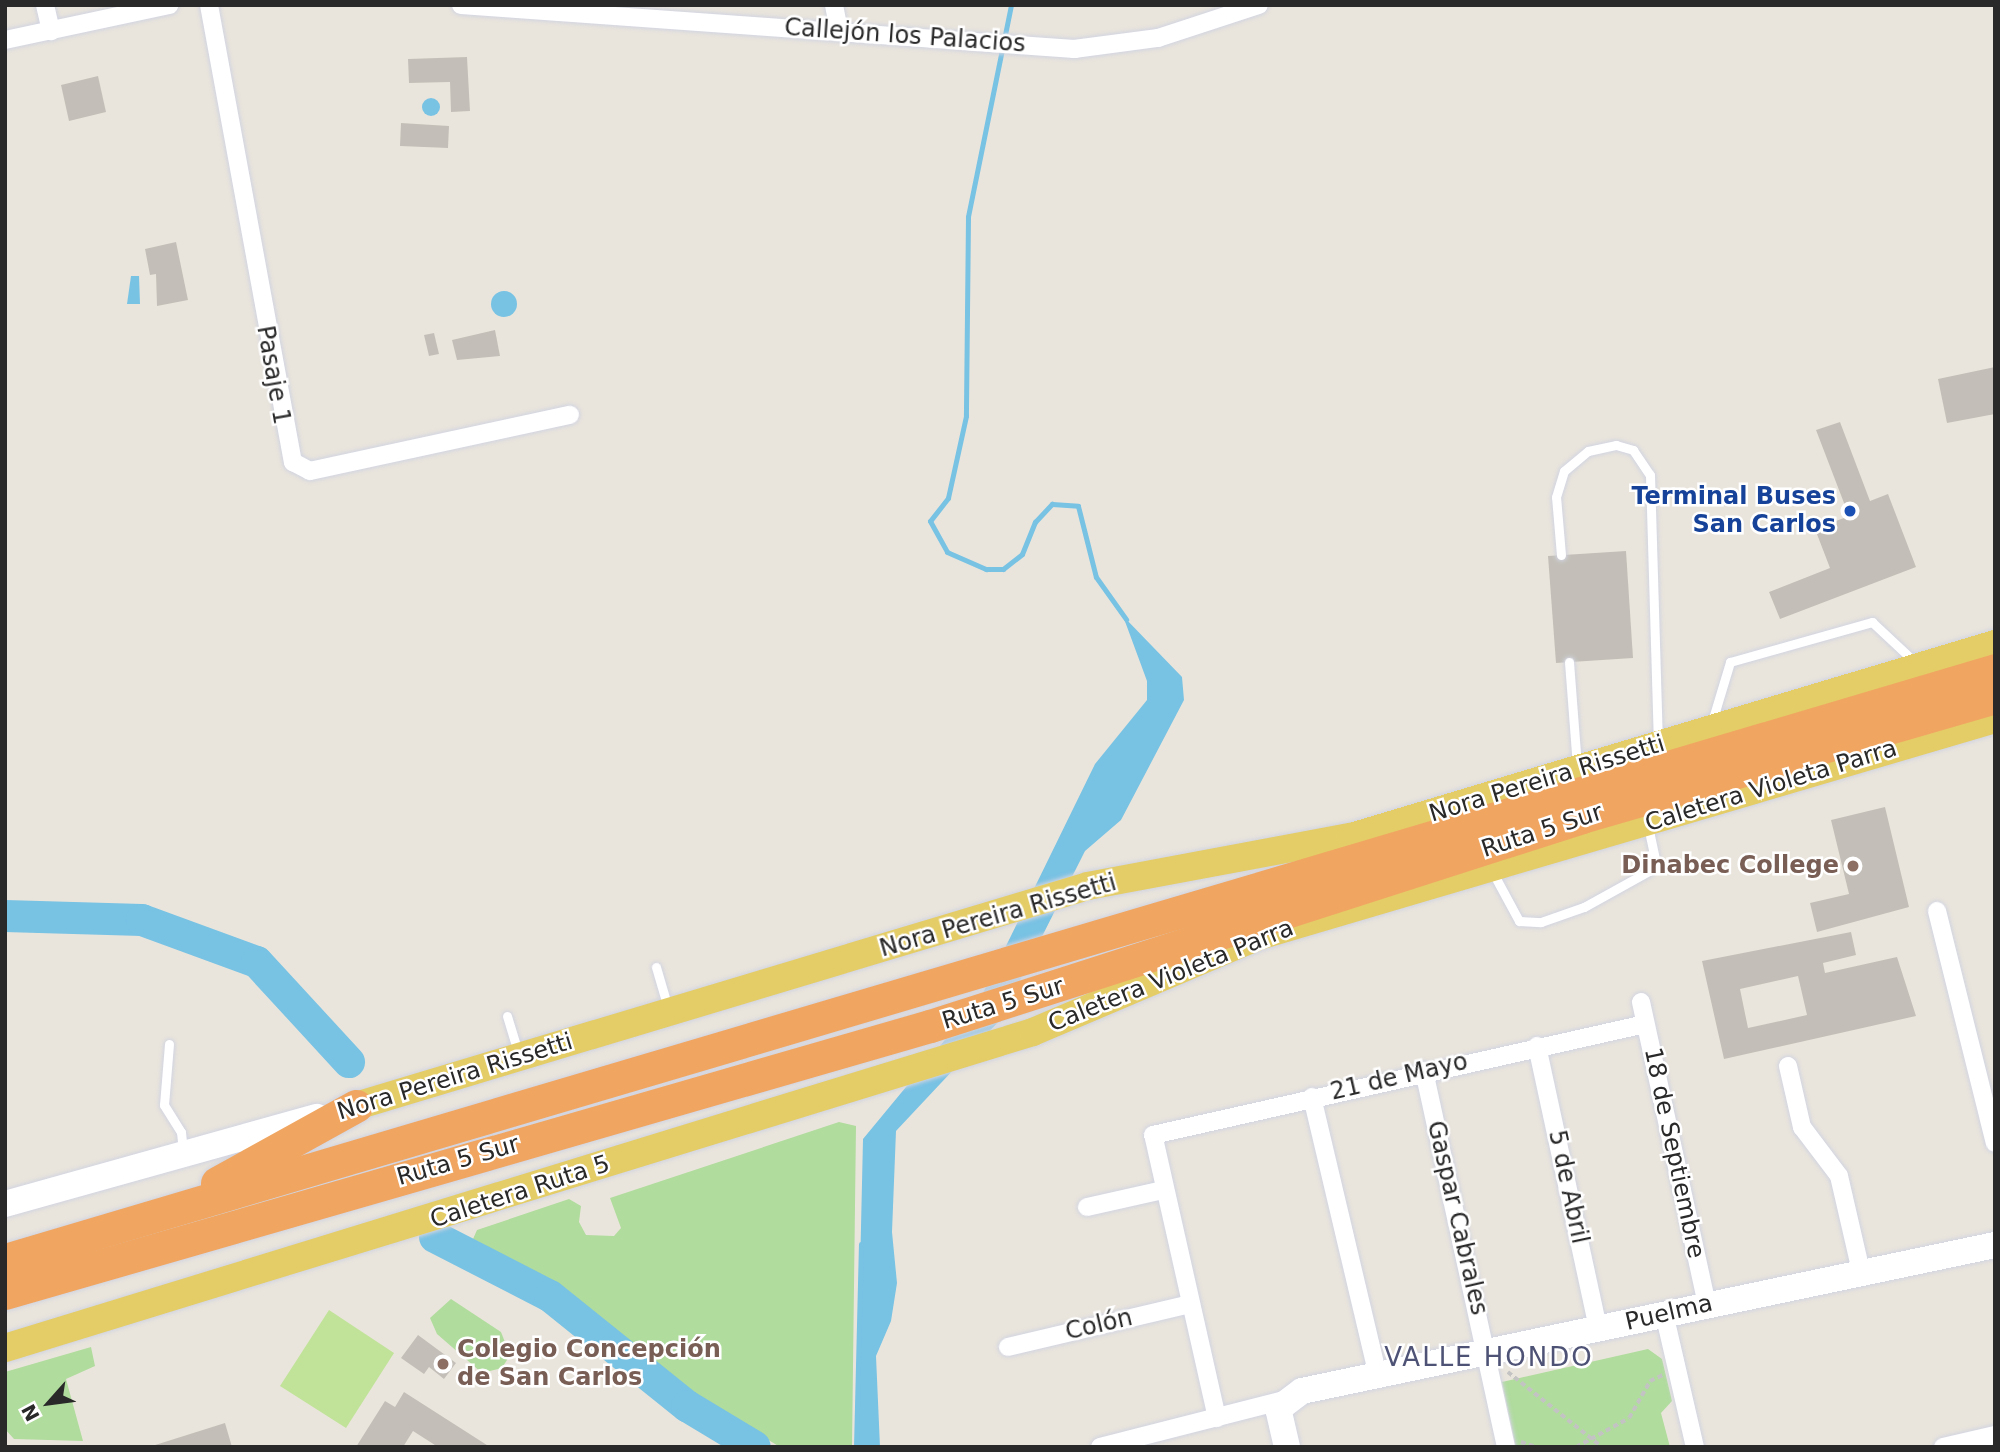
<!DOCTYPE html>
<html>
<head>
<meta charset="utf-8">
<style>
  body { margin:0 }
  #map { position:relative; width:2000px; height:1452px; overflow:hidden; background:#eae5dc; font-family:"DejaVu Sans",sans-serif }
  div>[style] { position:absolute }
  .green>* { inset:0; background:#b0dc9d }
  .pitch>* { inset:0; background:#c0e399 }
  .water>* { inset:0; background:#78c2e4 }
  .round { border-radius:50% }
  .stream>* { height:5px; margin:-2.5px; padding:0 2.5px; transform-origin:2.5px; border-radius:2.5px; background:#78c2e4 }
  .river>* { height:32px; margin:-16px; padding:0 16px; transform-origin:16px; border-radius:16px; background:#78c2e4 }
  .building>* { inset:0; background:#c3bfb8 }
  .path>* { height:3.5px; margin-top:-1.75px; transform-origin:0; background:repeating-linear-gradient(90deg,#c3c3c3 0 5px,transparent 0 8.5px) }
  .roads { filter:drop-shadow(0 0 2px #d1d4e1) drop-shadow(0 0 2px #d1d4e1) }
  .lane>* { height:9px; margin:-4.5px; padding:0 4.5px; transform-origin:4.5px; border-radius:4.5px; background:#fff }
  .street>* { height:18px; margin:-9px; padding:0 9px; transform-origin:9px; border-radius:9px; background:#fff }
  .secondary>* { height:26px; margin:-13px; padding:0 13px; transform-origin:13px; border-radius:13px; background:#fff }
  .primary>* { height:28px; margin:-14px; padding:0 14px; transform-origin:14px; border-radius:14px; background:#e4cd67 }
  .highway>* { height:33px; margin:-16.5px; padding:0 16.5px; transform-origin:16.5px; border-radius:16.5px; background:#f0a661 }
  .dots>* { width:19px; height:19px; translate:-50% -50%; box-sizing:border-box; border:4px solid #fff; border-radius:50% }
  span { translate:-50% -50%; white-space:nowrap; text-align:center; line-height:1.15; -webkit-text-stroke:5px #fff; paint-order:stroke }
  .street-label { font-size:24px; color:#292929 }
  .transit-label { font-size:24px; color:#164399; font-weight:700 }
  .right { translate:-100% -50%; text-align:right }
  .education-label { font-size:24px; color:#785e54; font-weight:700 }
  .left { translate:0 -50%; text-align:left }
  .neighbourhood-label { font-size:26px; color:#4e5376; letter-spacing:2px }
  .frame { position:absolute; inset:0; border:7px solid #292929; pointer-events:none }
  .north { position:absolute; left:14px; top:1368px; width:70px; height:70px; -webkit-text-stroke:5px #fff; paint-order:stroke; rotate:242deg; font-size:19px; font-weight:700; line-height:28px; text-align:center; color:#292929 }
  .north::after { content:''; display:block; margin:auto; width:24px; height:32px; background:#292929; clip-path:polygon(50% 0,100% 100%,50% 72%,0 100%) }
</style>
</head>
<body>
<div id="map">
  <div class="green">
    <i style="clip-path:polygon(839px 1122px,856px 1126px,852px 1447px,780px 1447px,691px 1393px,556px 1284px,473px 1239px,477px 1230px,569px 1199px,581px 1206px,579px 1222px,586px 1235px,614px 1236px,621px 1228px,610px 1198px)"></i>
    <i style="clip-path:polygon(451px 1299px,501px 1332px,510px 1355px,502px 1368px,482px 1373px,437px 1334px,430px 1318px)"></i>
    <i style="clip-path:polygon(91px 1347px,95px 1366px,66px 1379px,83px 1441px,14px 1439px,5px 1429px,5px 1372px)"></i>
    <i style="clip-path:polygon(1648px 1349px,1662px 1359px,1672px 1401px,1661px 1413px,1670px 1447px,1516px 1447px,1502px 1382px)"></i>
  </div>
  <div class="pitch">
    <i style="clip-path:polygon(329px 1310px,394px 1353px,346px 1428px,280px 1386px)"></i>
  </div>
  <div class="water">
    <i class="round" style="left:422px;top:98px;width:18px;height:18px"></i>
    <i style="clip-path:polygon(131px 276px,139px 276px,140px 304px,127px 304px)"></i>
    <i class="round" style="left:491px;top:291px;width:26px;height:26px"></i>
    <i style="clip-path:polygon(1123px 616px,1182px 677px,1184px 700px,1121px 820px,1085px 851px,1000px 1020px,896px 1131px,892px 1232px,897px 1283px,891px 1321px,876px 1356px,880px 1447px,856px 1447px,863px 1139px,982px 995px,1095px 764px,1147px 700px,1147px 681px)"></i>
  </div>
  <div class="stream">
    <i style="left:1011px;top:5px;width:216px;rotate:101.5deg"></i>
    <i style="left:968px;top:217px;width:199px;rotate:90.6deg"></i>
    <i style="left:966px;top:416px;width:84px;rotate:102.4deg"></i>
    <i style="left:948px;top:498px;width:29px;rotate:128deg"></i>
    <i style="left:930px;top:521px;width:35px;rotate:61deg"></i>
    <i style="left:947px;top:552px;width:43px;rotate:23.6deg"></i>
    <i style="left:986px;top:569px;width:17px"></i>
    <i style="left:1003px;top:569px;width:24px;rotate:-38deg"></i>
    <i style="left:1022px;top:554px;width:35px;rotate:-68deg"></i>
    <i style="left:1035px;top:522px;width:25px;rotate:-47deg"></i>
    <i style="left:1052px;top:504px;width:26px;rotate:4deg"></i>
    <i style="left:1078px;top:506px;width:73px;rotate:75.8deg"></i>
    <i style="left:1096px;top:577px;width:52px;rotate:54.5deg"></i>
    <i style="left:856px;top:1447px;width:203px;rotate:-88.6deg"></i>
  </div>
  <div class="river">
    <i style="left:5px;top:916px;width:137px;rotate:1.7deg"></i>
    <i style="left:142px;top:920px;width:122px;rotate:20.1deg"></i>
    <i style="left:257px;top:962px;width:136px;rotate:47.4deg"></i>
    <i style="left:435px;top:1237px;width:129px;rotate:27.2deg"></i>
    <i style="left:550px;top:1296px;width:176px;rotate:38.8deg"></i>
    <i style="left:687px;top:1406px;width:79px;rotate:31.1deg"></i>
  </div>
  <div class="building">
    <i style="clip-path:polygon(467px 57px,470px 111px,451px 112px,450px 82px,409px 83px,408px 59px)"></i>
    <i style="clip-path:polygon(98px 76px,106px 112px,69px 121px,61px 85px)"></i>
    <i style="clip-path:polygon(401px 123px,449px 126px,448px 148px,400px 146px)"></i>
    <i style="clip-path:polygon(176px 242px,188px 300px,157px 306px,156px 274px,150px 275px,145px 249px)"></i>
    <i style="clip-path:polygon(495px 330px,500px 356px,457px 360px,452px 340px)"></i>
    <i style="clip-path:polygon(434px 333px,439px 354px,429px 356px,424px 335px)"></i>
    <i style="clip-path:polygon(1995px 367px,1995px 414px,1947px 423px,1938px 379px)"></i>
    <i style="clip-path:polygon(1840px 422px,1870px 501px,1888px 494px,1916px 567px,1780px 619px,1769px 592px,1830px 568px,1815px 529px,1849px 516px,1816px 430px)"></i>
    <i style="clip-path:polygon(1626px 551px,1633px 658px,1556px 663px,1548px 556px)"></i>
    <i style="clip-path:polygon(1885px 807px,1909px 907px,1817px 932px,1810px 903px,1849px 894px,1831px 820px)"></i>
    <i style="clip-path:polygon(evenodd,1851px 932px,1856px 955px,1823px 963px,1825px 973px,1897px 957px,1916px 1016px,1724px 1059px,1702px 961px,1851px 932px,1798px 976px,1807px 1015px,1748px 1028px,1740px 989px,1798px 976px)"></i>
    <i style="clip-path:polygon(418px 1335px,456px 1363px,444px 1379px,429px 1367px,424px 1374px,401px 1358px)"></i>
    <i style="clip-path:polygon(404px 1392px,490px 1447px,438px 1447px,413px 1431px,403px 1447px,356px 1447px,385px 1401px,395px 1407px)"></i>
    <i style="clip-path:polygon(225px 1423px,232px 1447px,152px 1447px,152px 1446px)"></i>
  </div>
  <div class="path">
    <i style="left:1508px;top:1372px;width:120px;rotate:38.6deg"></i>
    <i style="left:1521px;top:1442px;width:16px;rotate:18deg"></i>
    <i style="left:1576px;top:1447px;width:60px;rotate:-28.7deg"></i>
    <i style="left:1629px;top:1418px;width:43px;rotate:-60.4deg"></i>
    <i style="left:1650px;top:1381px;width:14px;rotate:-25deg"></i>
  </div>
  <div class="roads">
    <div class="lane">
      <i style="left:1561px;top:555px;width:58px;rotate:-94.9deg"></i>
      <i style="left:1556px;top:497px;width:27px;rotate:-73deg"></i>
      <i style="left:1564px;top:471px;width:31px;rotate:-40deg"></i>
      <i style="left:1588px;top:451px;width:29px;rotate:-12deg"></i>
      <i style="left:1616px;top:445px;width:18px;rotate:16deg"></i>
      <i style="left:1633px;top:450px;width:30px;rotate:56deg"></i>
      <i style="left:1650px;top:475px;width:266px;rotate:88.3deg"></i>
      <i style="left:1569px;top:662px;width:103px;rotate:85.6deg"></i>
      <i style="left:1711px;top:725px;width:66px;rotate:-73.2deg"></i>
      <i style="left:1730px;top:662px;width:148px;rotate:-15.7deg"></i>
      <i style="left:1872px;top:622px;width:60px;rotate:43deg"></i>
      <i style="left:1492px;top:871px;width:57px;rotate:61.6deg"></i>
      <i style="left:1519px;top:921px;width:22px;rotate:3deg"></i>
      <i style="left:1541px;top:922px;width:46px;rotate:-19.2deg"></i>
      <i style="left:1584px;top:907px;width:74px;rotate:-29deg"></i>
      <i style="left:1649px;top:871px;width:13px;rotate:-63deg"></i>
      <i style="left:1655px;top:859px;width:35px;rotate:-102deg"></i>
      <i style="left:656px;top:967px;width:43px;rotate:73.7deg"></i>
      <i style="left:507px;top:1016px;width:38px;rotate:73deg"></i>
      <i style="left:169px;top:1044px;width:61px;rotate:94.7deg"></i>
      <i style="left:164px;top:1105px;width:32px;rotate:58deg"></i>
      <i style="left:181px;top:1132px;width:20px;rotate:84deg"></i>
    </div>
    <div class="street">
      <i style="left:45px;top:5px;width:27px;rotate:77deg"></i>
      <i style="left:209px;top:5px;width:465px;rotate:79.6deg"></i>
      <i style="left:293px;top:462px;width:19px;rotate:28deg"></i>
      <i style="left:310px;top:471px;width:266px;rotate:-12.2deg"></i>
      <i style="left:461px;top:5px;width:615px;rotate:4.11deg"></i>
      <i style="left:1074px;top:49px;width:85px;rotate:-7.5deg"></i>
      <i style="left:1158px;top:38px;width:106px;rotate:-18.1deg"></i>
      <i style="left:834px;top:5px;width:26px;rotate:79deg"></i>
      <i style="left:5px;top:40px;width:168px;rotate:-12deg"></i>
      <i style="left:1937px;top:911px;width:239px;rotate:76deg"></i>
      <i style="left:1641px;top:1002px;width:309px;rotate:77.7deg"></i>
      <i style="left:1537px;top:1046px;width:289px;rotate:77.8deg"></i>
      <i style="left:1788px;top:1066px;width:63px;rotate:77.1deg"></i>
      <i style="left:1802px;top:1127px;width:61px;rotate:52.9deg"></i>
      <i style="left:1839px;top:1176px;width:98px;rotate:77deg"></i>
      <i style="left:1424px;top:1071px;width:385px;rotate:77.7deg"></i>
      <i style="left:1312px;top:1097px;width:288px;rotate:76.7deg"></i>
      <i style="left:1087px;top:1207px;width:78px;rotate:-12.6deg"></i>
      <i style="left:1664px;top:1313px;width:138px;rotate:77deg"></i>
      <i style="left:1008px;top:1347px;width:187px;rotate:-13.3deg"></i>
      <i style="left:1217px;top:1418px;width:290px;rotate:-102.7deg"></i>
      <i style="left:1153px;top:1135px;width:504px;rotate:-12.71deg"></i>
      <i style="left:1100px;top:1447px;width:187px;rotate:-14.3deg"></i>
      <i style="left:1943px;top:1447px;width:53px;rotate:-13deg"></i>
    </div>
    <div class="secondary">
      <i style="left:5px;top:1204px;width:324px;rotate:-15.6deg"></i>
      <i style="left:1287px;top:1447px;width:39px;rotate:-103deg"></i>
      <i style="left:1278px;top:1409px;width:30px;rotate:-37deg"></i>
      <i style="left:1302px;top:1391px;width:708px;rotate:-11.9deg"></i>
    </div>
    <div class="primary">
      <i style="left:356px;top:1106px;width:764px;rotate:-16.73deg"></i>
      <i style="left:1088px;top:886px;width:268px;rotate:-10.6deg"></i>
      <i style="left:1351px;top:837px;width:672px;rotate:-16.68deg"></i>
      <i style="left:5px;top:1348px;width:1075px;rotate:-17.09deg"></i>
      <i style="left:1033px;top:1032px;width:249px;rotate:-23deg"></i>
      <i style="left:1262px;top:935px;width:764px;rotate:-16.42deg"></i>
    </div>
    <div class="highway">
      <i style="left:217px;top:1183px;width:159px;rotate:-29deg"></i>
      <i style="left:5px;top:1260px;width:2076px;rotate:-16.51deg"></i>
      <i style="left:5px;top:1293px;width:963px;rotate:-16.1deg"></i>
      <i style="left:930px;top:1026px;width:685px;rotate:-17.77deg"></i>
      <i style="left:1582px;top:817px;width:430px;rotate:-16.2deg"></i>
    </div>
  </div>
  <div class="dots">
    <i style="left:1850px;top:511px;background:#1a4fb4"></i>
    <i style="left:1853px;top:866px;background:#8d6e63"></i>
    <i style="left:443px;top:1364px;background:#8d6e63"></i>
  </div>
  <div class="street-label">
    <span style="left:905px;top:36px;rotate:4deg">Callejón los Palacios</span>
    <span style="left:273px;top:375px;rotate:80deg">Pasaje 1</span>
    <span style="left:1547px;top:779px;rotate:-17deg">Nora Pereira Rissetti</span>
    <span style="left:1771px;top:786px;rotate:-17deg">Caletera Violeta Parra</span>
    <span style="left:1542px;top:831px;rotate:-18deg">Ruta 5 Sur</span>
    <span style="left:998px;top:916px;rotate:-16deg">Nora Pereira Rissetti</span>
    <span style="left:1171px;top:976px;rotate:-22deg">Caletera Violeta Parra</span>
    <span style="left:1003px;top:1004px;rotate:-17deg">Ruta 5 Sur</span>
    <span style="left:455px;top:1077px;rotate:-17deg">Nora Pereira Rissetti</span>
    <span style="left:1399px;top:1077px;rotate:-13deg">21 de Mayo</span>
    <span style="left:1674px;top:1153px;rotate:78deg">18 de Septiembre</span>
    <span style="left:458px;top:1161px;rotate:-16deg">Ruta 5 Sur</span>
    <span style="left:1568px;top:1187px;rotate:78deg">5 de Abril</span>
    <span style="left:520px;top:1192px;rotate:-18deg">Caletera Ruta 5</span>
    <span style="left:1457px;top:1218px;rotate:77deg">Gaspar Cabrales</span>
    <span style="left:1669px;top:1313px;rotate:-13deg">Puelma</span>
    <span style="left:1099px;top:1325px;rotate:-13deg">Colón</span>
  </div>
  <div class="transit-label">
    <span class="right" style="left:1836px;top:511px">Terminal Buses<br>San Carlos</span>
  </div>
  <div class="education-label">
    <span class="right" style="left:1839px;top:866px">Dinabec College</span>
    <span class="left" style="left:457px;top:1364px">Colegio Concepción<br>de San Carlos</span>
  </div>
  <div class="neighbourhood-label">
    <span style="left:1489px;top:1358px">VALLE HONDO</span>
  </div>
  <div class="frame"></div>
  <div class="north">N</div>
</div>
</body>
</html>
